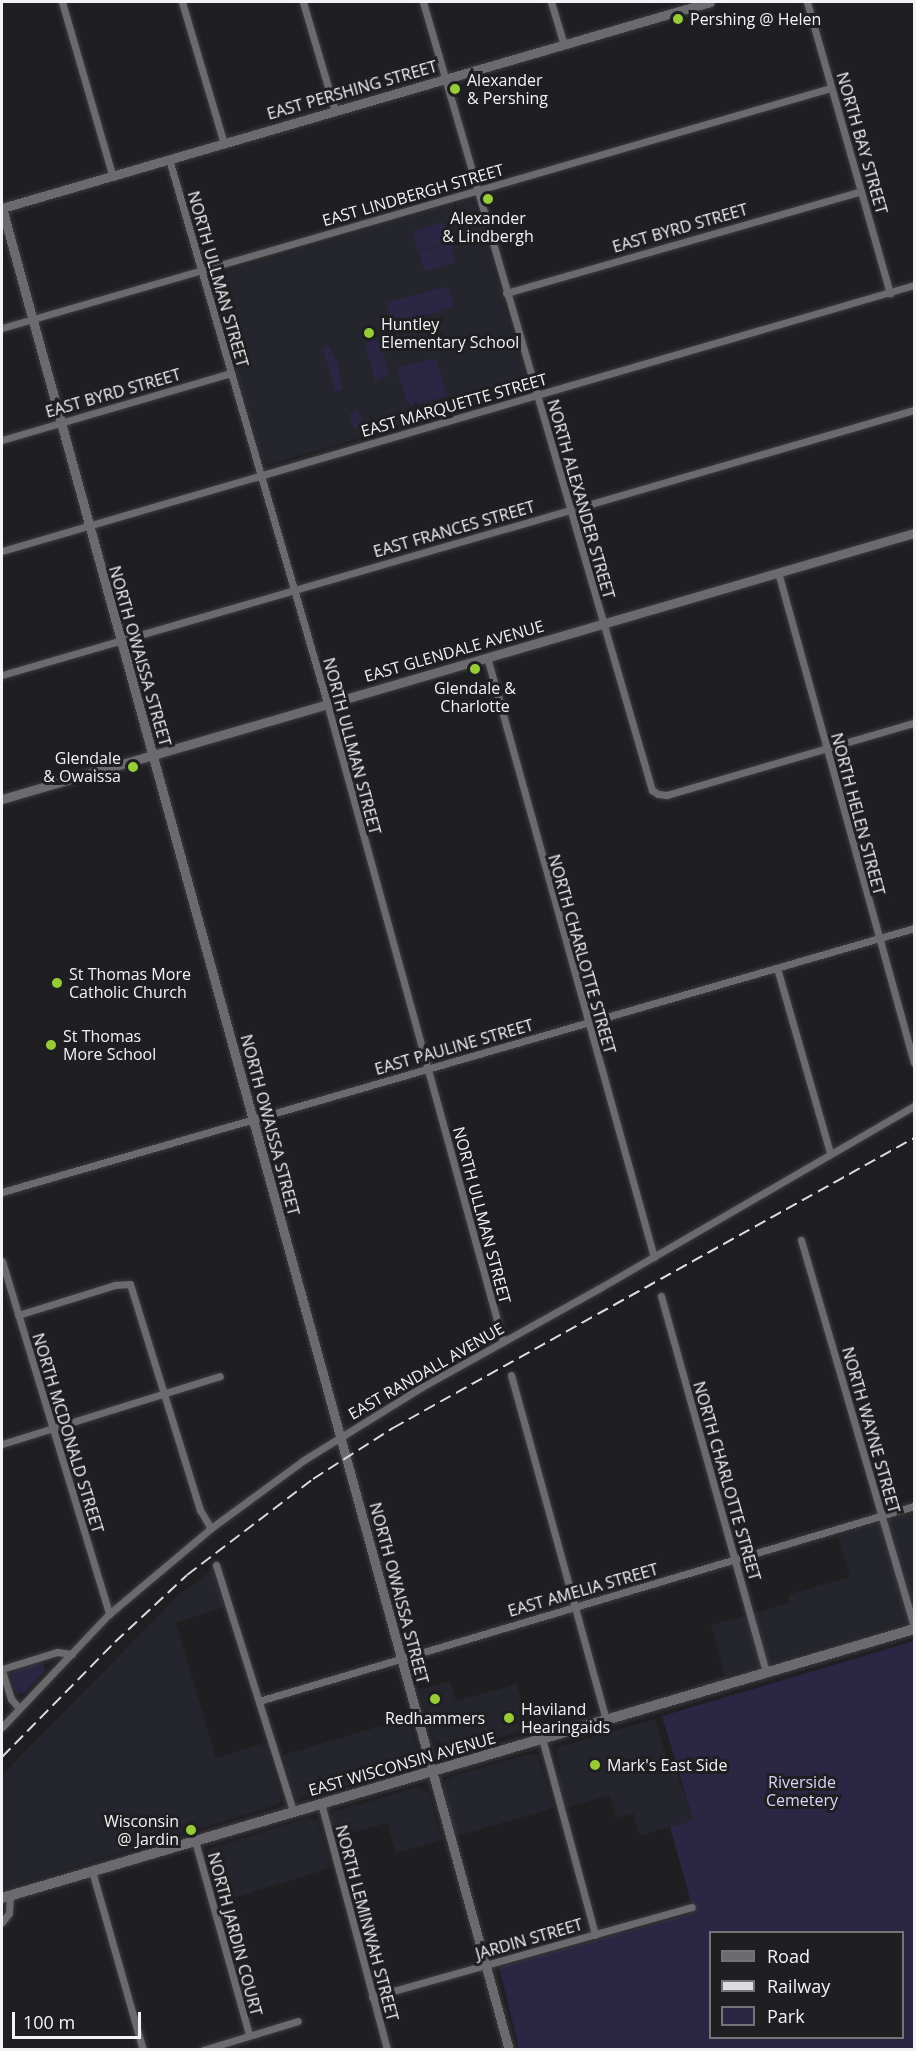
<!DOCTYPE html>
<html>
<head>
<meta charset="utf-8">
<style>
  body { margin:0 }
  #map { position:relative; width:916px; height:2051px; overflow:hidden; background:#1f1f22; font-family:"Open Sans",sans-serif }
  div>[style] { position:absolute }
  .built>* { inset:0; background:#25252e }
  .green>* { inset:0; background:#2a2643 }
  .roads { filter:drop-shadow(0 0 2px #3c3c3f) drop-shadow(0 0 2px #3c3c3f) }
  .minor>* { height:7px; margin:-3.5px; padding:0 3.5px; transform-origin:3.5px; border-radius:3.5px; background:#6b6b6f }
  .tertiary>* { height:9px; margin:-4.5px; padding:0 4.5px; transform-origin:4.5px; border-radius:4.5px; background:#6b6b6f }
  .secondary>* { height:10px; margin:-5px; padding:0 5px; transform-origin:5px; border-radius:5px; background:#6b6b6f }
  .rail>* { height:2px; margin-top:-1px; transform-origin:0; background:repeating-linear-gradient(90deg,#dcdcdf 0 12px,transparent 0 18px) }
  .dots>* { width:16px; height:16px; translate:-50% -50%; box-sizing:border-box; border:3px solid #1f1f22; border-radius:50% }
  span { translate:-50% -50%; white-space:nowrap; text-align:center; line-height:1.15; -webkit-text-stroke:6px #1f1f22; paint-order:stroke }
  .poi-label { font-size:16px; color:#f3f3f6 }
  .left { translate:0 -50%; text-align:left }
  .right { translate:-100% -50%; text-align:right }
  .street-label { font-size:16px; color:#f3f3f6 }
  .park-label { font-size:16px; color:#d6d4f9 }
  .frame { position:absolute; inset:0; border:3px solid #f3f3f6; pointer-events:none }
  .legend { position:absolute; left:709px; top:1931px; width:195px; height:108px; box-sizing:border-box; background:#1f1f22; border:2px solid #747477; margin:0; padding:8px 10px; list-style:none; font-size:18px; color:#f3f3f6 }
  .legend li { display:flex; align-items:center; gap:12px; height:30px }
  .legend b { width:30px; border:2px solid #747477 }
  .scale { position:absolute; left:12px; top:2012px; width:129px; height:27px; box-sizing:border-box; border:3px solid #f3f3f6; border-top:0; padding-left:8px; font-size:18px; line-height:21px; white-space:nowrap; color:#f3f3f6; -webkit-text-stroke:4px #1f1f22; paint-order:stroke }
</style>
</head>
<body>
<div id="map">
  <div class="built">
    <i style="clip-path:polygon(465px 201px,472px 201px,476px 208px,527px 385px,526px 390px,267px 465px,263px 459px,247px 405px,211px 276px)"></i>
    <i style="clip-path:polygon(914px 1513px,914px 1620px,725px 1676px,711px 1625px,790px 1603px,788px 1595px,850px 1577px,838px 1536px)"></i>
    <i style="clip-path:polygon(212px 1570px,224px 1607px,176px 1623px,216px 1758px,265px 1743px,281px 1797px,280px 1804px,2px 1889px,2px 1775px,180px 1594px)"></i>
    <i style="clip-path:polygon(450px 1681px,456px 1701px,517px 1684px,530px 1729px,438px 1755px,419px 1690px)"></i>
    <i style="clip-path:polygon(408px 1718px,422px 1765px,296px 1800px,283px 1755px)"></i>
    <i style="clip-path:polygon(655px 1719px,670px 1770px,676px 1769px,693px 1820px,640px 1836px,633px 1813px,616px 1818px,610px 1795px,565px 1808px,558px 1775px,561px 1771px,556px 1751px,559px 1747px)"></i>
    <i style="clip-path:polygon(532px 1753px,538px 1756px,554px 1808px,456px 1836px,443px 1787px,447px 1778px)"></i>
    <i style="clip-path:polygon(418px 1787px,429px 1793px,442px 1840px,396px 1853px,387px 1823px,335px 1837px,330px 1820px,333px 1812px)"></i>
    <i style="clip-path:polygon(308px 1818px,317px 1820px,331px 1868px,220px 1902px,204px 1854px,211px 1848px)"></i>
  </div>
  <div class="green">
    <i style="clip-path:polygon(444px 222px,450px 241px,418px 251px,413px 231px)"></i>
    <i style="clip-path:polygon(450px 242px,456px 262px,424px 271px,419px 252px)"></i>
    <i style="clip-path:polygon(447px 286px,454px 306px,392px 327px,386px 303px)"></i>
    <i style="clip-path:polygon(375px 340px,380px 342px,390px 374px,375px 381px,365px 343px)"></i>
    <i style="clip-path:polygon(328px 345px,338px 364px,342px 390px,335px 391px,334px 387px,322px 347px)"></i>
    <i style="clip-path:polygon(436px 358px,447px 396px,412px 406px,407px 403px,397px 368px)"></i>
    <i style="clip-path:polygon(358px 410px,363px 424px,354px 429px,349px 414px)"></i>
    <i style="clip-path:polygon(evenodd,914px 1641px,914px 2049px,519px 2049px,499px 1967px,694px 1913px,670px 1827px,693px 1820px,662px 1716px,914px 1641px,710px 1932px,902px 1932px,902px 2038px,710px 2038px,710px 1932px)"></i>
    <i style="clip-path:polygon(39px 1663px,43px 1664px,45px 1671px,24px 1693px,18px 1694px,15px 1691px,11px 1675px,15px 1670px)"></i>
  </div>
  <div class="roads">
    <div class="minor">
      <i style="left:62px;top:2px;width:182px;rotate:73.8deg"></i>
      <i style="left:182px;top:2px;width:148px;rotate:73.5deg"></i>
      <i style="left:303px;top:2px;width:114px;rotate:73.6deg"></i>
      <i style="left:423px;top:2px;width:821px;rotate:73.8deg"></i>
      <i style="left:652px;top:790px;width:7px;rotate:34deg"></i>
      <i style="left:658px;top:794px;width:9px;rotate:6deg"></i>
      <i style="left:667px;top:795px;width:257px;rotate:-16.3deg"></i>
      <i style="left:551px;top:2px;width:45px;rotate:73.2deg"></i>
      <i style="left:807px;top:2px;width:303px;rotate:74.1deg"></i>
      <i style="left:169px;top:159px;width:566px;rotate:73.8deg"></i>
      <i style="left:327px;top:703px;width:663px;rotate:74.6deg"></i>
      <i style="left:506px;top:293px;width:369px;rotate:-16deg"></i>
      <i style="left:2px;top:328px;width:863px;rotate:-16.15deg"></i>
      <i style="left:2px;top:440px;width:239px;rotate:-16.3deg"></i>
      <i style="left:2px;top:551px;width:950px;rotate:-16.26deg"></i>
      <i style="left:778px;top:572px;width:509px;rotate:74.52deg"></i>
      <i style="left:487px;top:657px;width:623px;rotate:74.45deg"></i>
      <i style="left:2px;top:675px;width:950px;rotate:-16.2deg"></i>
      <i style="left:777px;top:968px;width:192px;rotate:74deg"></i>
      <i style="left:2px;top:1192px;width:949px;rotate:-16.14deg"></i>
      <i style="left:801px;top:1240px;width:403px;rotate:73.7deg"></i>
      <i style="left:2px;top:1261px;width:369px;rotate:73.1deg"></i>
      <i style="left:661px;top:1296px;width:390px;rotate:74.4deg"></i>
      <i style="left:18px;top:1315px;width:102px;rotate:-17.2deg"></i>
      <i style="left:115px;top:1285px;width:15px;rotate:-4deg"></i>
      <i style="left:130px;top:1284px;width:237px;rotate:72.8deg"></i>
      <i style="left:200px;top:1510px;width:21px;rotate:59deg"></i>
      <i style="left:511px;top:1375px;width:358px;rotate:74.6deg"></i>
      <i style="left:2px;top:1444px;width:228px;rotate:-17.3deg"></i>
      <i style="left:216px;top:1565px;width:258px;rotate:72.6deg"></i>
      <i style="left:2px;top:1669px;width:58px;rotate:-17.2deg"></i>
      <i style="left:57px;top:1652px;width:15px;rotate:8deg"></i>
      <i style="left:2px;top:1671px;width:29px;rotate:72deg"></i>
      <i style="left:11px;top:1699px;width:12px;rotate:48deg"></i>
      <i style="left:259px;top:1701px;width:683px;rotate:-16.58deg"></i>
      <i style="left:2px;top:1727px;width:156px;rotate:-46.6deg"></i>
      <i style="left:109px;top:1614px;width:133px;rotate:-40.1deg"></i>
      <i style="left:211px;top:1528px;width:115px;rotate:-36.2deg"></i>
      <i style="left:304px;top:1460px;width:137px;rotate:-31.8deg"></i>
      <i style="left:420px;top:1388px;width:204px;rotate:-29.1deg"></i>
      <i style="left:598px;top:1289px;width:365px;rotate:-30.1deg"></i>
      <i style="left:542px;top:1738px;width:204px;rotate:74.9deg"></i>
      <i style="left:321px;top:1803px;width:256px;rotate:75deg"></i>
      <i style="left:195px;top:1841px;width:201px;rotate:74.4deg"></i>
      <i style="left:92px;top:1871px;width:186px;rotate:74.1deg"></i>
      <i style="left:2px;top:1922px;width:11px;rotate:-52deg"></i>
      <i style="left:9px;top:1913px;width:17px;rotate:-87deg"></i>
      <i style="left:372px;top:1997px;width:332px;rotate:-15.7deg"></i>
      <i style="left:203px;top:2050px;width:99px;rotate:-17deg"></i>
    </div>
    <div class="tertiary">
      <i style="left:2px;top:799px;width:950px;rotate:-16.26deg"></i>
      <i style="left:509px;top:2050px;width:1911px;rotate:-105.39deg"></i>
      <i style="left:2px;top:208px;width:737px;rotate:-16.22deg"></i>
    </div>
    <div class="secondary">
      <i style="left:2px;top:1898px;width:951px;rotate:-16.43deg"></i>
    </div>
  </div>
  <div class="rail">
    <i style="left:2px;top:1757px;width:161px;rotate:-45.5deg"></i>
    <i style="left:115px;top:1642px;width:98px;rotate:-42.9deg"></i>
    <i style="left:187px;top:1575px;width:158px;rotate:-37.3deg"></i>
    <i style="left:313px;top:1479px;width:95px;rotate:-32.5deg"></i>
    <i style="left:393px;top:1428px;width:596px;rotate:-29.1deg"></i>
  </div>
  <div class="dots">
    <i style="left:678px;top:19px;background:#98cb36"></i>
    <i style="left:455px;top:89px;background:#98cb36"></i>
    <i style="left:488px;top:199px;background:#98cb36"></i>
    <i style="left:369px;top:333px;background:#98cb36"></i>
    <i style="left:475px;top:669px;background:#98cb36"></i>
    <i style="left:133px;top:767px;background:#98cb36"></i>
    <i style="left:57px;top:983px;background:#98cb36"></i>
    <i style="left:51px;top:1045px;background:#98cb36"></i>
    <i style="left:435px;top:1699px;background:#98cb36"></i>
    <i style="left:509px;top:1718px;background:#98cb36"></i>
    <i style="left:595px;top:1765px;background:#98cb36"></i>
    <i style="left:191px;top:1830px;background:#98cb36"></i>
  </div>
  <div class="poi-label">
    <span class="left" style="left:690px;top:19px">Pershing @ Helen</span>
    <span class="left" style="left:467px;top:89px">Alexander<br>&amp; Pershing</span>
    <span style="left:488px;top:227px">Alexander<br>&amp; Lindbergh</span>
    <span class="left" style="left:381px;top:333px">Huntley<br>Elementary School</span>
    <span style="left:475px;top:697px">Glendale &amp;<br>Charlotte</span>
    <span class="right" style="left:121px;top:767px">Glendale<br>&amp; Owaissa</span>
    <span class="left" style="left:69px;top:983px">St Thomas More<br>Catholic Church</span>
    <span class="left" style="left:63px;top:1045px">St Thomas<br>More School</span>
    <span class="left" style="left:521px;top:1718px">Haviland<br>Hearingaids</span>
    <span style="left:435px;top:1718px">Redhammers</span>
    <span class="left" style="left:607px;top:1765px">Mark's East Side</span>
    <span class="right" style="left:179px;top:1830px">Wisconsin<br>@ Jardin</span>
  </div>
  <div class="street-label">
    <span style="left:352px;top:90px;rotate:-16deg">EAST PERSHING STREET</span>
    <span style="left:862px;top:143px;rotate:74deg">NORTH BAY STREET</span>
    <span style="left:413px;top:195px;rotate:-16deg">EAST LINDBERGH STREET</span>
    <span style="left:680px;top:228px;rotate:-16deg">EAST BYRD STREET</span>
    <span style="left:218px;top:279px;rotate:74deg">NORTH ULLMAN STREET</span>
    <span style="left:113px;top:393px;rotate:-16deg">EAST BYRD STREET</span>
    <span style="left:454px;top:405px;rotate:-16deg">EAST MARQUETTE STREET</span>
    <span style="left:581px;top:499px;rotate:74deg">NORTH ALEXANDER STREET</span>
    <span style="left:454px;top:529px;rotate:-16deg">EAST FRANCES STREET</span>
    <span style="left:454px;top:651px;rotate:-16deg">EAST GLENDALE AVENUE</span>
    <span style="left:140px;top:656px;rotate:74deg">NORTH OWAISSA STREET</span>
    <span style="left:352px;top:746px;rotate:75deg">NORTH ULLMAN STREET</span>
    <span style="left:858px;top:814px;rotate:75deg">NORTH HELEN STREET</span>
    <span style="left:582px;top:954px;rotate:74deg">NORTH CHARLOTTE STREET</span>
    <span style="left:454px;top:1047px;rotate:-16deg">EAST PAULINE STREET</span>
    <span style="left:270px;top:1125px;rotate:75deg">NORTH OWAISSA STREET</span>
    <span style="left:482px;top:1215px;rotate:75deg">NORTH ULLMAN STREET</span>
    <span style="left:426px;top:1371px;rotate:-30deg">EAST RANDALL AVENUE</span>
    <span style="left:871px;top:1430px;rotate:74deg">NORTH WAYNE STREET</span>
    <span style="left:68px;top:1433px;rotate:73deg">NORTH MCDONALD STREET</span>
    <span style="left:727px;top:1481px;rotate:74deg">NORTH CHARLOTTE STREET</span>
    <span style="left:583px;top:1590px;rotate:-16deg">EAST AMELIA STREET</span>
    <span style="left:399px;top:1593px;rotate:75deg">NORTH OWAISSA STREET</span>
    <span style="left:402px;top:1764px;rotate:-16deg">EAST WISCONSIN AVENUE</span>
    <span style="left:367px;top:1923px;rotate:75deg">NORTH LEMINWAH STREET</span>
    <span style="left:235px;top:1934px;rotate:75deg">NORTH JARDIN COURT</span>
    <span style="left:529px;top:1939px;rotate:-16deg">JARDIN STREET</span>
  </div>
  <div class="park-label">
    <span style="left:802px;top:1791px">Riverside<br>Cemetery</span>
  </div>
  <div class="frame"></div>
  <ul class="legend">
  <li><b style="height:8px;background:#6b6b6f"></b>Road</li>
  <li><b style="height:8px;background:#dcdcdf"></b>Railway</li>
  <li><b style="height:16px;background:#2a2643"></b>Park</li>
  </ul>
  <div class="scale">100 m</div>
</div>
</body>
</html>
